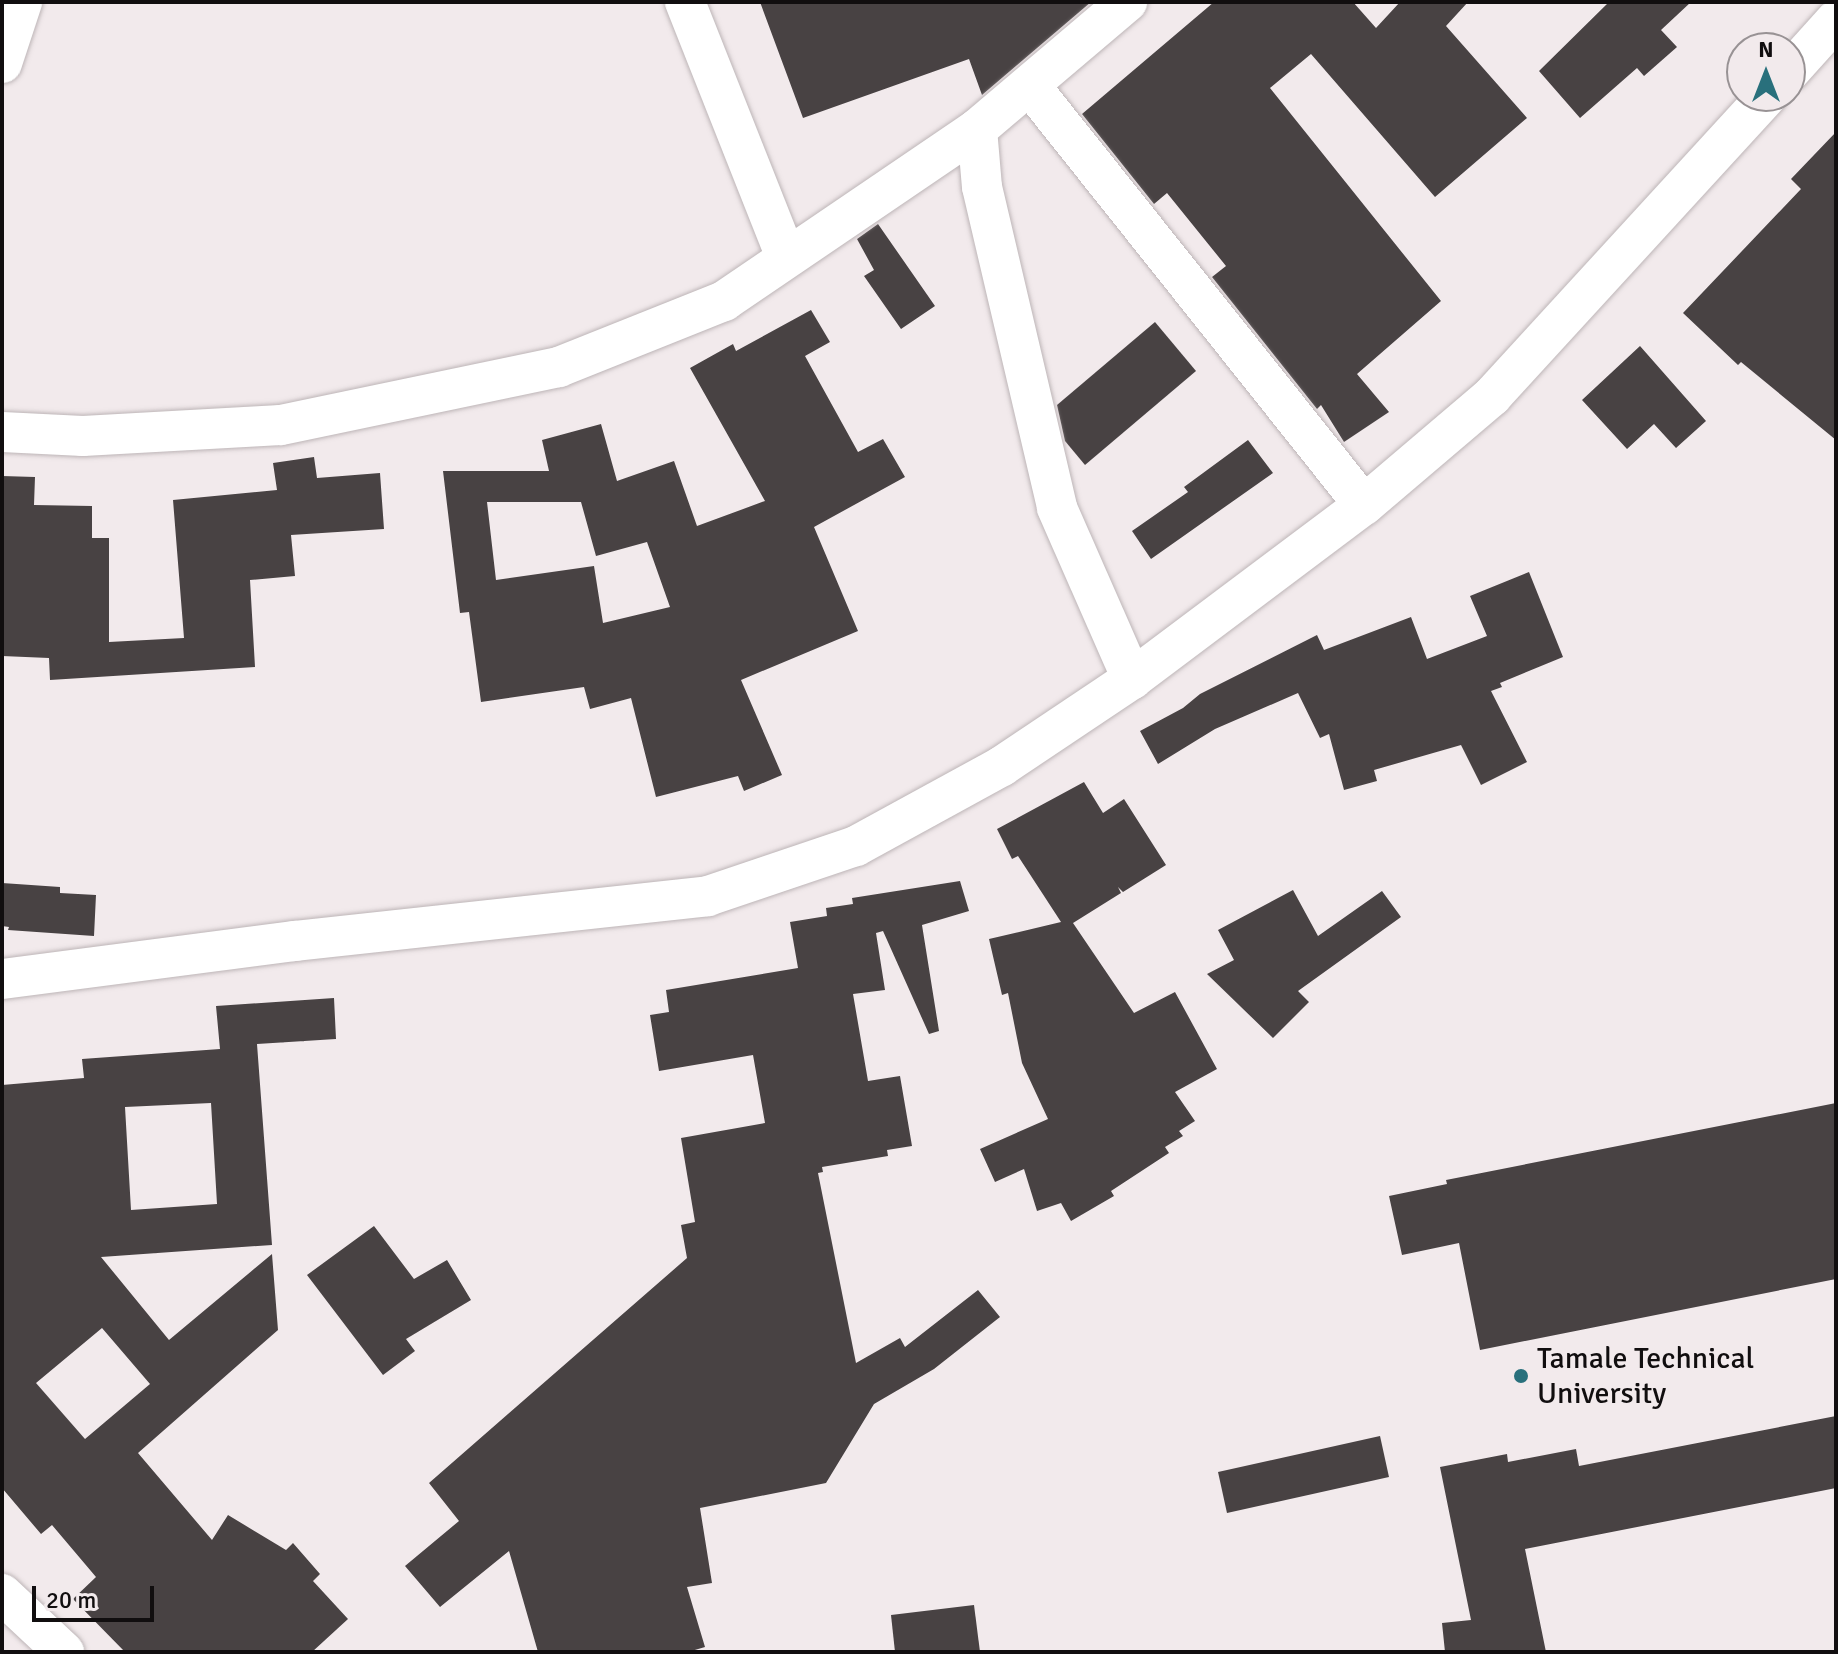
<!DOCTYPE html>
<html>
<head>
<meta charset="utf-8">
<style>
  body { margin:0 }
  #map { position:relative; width:1838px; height:1654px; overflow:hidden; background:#f2eaec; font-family:Signika,sans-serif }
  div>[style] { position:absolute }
  .building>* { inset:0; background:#484243 }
  .roads { filter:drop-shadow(0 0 2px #bdb5b7) drop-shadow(0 0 2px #bdb5b7) }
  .street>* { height:40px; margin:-20px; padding:0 20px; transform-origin:20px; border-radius:20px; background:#fff }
  .dots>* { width:22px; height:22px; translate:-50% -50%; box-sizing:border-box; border:4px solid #f2eaec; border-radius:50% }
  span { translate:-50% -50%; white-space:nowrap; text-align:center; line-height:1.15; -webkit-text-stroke:8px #f2eaec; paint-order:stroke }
  .poi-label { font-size:30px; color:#110e0f }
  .left { translate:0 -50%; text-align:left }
  .frame { position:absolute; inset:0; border:4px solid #110e0f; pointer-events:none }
  .north { position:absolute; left:1726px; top:32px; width:80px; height:80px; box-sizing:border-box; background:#f2eaec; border:2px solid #989294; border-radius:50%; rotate:0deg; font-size:22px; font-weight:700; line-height:32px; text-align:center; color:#110e0f }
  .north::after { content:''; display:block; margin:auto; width:28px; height:36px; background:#29707c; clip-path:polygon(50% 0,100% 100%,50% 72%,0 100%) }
  .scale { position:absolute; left:32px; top:1586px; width:122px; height:36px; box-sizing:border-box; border:4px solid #110e0f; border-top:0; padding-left:10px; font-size:24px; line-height:28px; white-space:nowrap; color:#110e0f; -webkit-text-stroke:6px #f2eaec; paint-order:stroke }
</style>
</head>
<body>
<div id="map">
  <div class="building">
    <i style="clip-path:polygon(760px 2px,1091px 2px,982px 95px,969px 59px,803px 118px)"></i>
    <i style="clip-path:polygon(1214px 2px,1353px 2px,1376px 28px,1400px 2px,1468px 2px,1446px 26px,1527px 118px,1435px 197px,1311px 54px,1270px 88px,1441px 301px,1357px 374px,1389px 412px,1344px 442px,1321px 405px,1317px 409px,1212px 277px,1226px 266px,1167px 193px,1154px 204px,1082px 114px)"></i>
    <i style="clip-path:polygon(1609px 2px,1691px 2px,1661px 30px,1677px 47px,1644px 76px,1637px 68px,1580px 118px,1539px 71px)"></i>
    <i style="clip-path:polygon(1836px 132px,1836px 440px,1741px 362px,1738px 365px,1683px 313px,1801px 189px,1791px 179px)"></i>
    <i style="clip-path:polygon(878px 224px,935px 306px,901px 329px,864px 276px,874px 270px,857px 239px)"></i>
    <i style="clip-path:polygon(evenodd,811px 310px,830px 342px,805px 356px,858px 452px,883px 439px,905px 477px,814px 527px,858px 631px,741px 680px,782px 775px,744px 791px,738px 776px,656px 797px,631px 698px,590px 709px,584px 687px,481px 702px,469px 612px,460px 613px,443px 471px,549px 471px,542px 440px,601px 424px,617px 481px,674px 461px,697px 526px,765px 501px,690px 368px,733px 344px,736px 351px,811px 310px,487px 502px,581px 502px,596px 556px,647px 542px,670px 607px,603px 623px,594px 566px,496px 580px,487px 502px)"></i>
    <i style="clip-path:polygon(1155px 322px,1196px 371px,1085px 465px,1065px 441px,1057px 405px)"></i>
    <i style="clip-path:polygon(1640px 346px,1706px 421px,1676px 448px,1654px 424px,1627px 449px,1582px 400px)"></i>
    <i style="clip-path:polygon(1248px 440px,1273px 473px,1151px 559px,1132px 531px,1188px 492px,1184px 487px)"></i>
    <i style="clip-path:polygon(314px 457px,317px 478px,380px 473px,384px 529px,291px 535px,295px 576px,250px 580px,255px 667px,50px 680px,49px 658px,2px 656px,2px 476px,35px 477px,34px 505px,92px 506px,92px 538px,109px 538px,109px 642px,184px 638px,173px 500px,277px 490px,273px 463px)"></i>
    <i style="clip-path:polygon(1529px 572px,1563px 657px,1500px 683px,1502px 687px,1491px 691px,1527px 762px,1481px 785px,1461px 745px,1374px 770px,1377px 781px,1344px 790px,1329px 734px,1320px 738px,1298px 693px,1215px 729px,1158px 764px,1140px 731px,1183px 708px,1200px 694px,1317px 635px,1324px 650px,1411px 617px,1427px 659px,1487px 636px,1470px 596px)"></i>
    <i style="clip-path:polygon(1084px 782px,1103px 813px,1124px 799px,1166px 865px,1123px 892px,1118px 887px,1121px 893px,1073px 923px,1134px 1013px,1175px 992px,1217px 1069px,1175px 1092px,1195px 1121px,1179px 1131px,1183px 1136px,1165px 1147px,1169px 1153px,1111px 1191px,1114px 1196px,1071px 1221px,1061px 1203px,1037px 1211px,1024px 1169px,995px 1182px,980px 1149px,1048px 1119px,1022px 1063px,1008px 993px,1002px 995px,989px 939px,1061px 922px,1018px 856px,1012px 859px,997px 829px)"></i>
    <i style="clip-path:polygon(960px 881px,969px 911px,922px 925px,939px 1031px,929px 1034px,883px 931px,876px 933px,885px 990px,853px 994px,868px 1081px,900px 1076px,912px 1146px,887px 1150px,888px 1156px,822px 1167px,823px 1172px,818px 1173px,856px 1363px,900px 1338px,905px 1347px,978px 1290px,1000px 1317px,934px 1369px,874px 1404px,826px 1483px,700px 1508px,712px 1583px,687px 1587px,705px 1647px,688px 1652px,538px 1652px,509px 1551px,440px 1607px,405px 1566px,459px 1521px,429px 1483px,687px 1258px,681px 1225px,695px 1222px,681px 1138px,765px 1123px,753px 1055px,659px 1071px,650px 1015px,669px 1012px,666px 990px,798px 968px,790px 922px,827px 916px,826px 908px,853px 904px,852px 898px)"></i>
    <i style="clip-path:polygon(2px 883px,60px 887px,60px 893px,96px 895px,94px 936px,8px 930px,9px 927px,2px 926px)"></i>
    <i style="clip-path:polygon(1293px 890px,1318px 936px,1382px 891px,1401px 917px,1298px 991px,1309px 1002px,1273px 1038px,1207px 974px,1234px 960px,1218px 930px)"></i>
    <i style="clip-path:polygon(evenodd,334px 998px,336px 1039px,257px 1044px,272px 1245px,101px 1257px,169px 1340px,272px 1254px,278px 1330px,138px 1453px,212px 1540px,228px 1515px,286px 1550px,293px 1543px,320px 1574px,313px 1581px,348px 1619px,312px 1652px,125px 1652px,73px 1599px,96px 1577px,52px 1525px,41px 1534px,2px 1488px,2px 1085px,84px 1078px,82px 1059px,220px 1049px,216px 1006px,334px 998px,211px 1103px,217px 1204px,131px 1210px,125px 1107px,211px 1103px,334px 998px,102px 1328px,150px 1384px,85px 1439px,36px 1383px,102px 1328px)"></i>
    <i style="clip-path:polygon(1836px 1103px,1836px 1279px,1480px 1350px,1459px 1243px,1402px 1255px,1389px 1196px,1447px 1184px,1446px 1180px)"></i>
    <i style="clip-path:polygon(374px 1226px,414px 1279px,447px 1260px,471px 1300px,406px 1339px,415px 1351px,383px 1375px,307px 1275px)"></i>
    <i style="clip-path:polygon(1836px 1416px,1836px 1488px,1525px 1549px,1546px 1652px,1445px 1652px,1442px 1623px,1471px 1620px,1440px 1467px,1507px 1454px,1508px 1462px,1576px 1449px,1579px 1466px)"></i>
    <i style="clip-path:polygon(1380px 1436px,1389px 1477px,1227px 1513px,1218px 1472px)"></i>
    <i style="clip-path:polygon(974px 1605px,980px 1652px,895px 1652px,891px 1615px)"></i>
  </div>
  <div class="roads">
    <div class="street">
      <i style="left:685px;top:2px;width:274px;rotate:68.4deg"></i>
      <i style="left:2px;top:63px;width:64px;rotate:-71.8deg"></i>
      <i style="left:1790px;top:71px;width:69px;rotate:-48deg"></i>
      <i style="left:1031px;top:87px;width:534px;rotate:51.46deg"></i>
      <i style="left:977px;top:129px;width:58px;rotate:85.1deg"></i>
      <i style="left:982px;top:187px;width:330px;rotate:76.8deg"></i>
      <i style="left:1057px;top:508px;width:187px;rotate:66.3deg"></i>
      <i style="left:2px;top:432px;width:81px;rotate:2.8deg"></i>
      <i style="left:83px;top:436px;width:198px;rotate:-3.2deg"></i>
      <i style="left:281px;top:425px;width:284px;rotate:-11.8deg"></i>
      <i style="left:559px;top:367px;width:178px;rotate:-21.8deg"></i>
      <i style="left:724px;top:301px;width:306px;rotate:-34.2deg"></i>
      <i style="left:977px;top:129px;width:197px;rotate:-40.3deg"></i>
      <i style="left:2px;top:979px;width:295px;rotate:-7.4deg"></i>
      <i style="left:295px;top:941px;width:415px;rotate:-6.2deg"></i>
      <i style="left:708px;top:896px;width:156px;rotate:-18.7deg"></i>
      <i style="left:856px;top:846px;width:166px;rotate:-28.7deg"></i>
      <i style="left:1002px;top:766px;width:156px;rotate:-33.8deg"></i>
      <i style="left:1132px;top:679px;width:290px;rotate:-36.9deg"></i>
      <i style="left:1364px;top:505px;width:168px;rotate:-40.4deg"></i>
      <i style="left:1492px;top:396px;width:407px;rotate:-47.5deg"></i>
      <i style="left:2px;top:1594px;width:85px;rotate:43.1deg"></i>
    </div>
  </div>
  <div class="dots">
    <i style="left:1521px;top:1376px;background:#29707c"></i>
  </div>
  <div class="poi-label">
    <span class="left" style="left:1537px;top:1376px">Tamale Technical<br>University</span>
  </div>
  <div class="frame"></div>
  <div class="north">N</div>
  <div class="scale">20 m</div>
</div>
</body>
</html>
